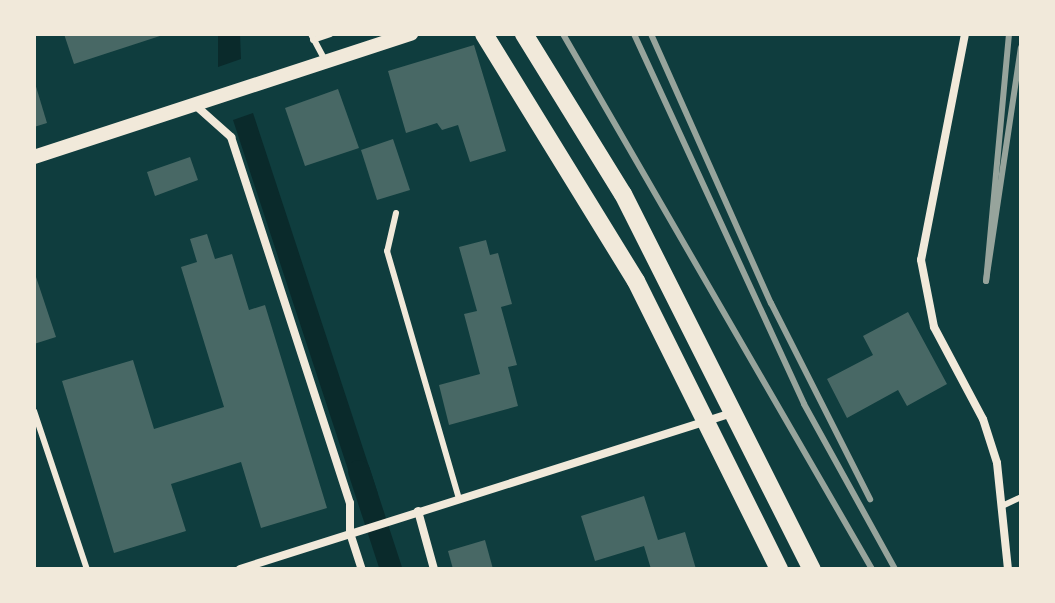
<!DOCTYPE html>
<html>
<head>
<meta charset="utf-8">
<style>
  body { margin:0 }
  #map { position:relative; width:1055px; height:603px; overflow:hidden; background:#0f3d3e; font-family:Rubik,sans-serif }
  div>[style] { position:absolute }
  .water>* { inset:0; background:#0a2a2b }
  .canal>* { height:22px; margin:-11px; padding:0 11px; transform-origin:11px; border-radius:11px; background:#0a2a2b }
  .building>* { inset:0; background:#486865 }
  .service>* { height:6px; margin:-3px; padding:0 3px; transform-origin:3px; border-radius:3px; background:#f1e9da }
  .minor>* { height:8px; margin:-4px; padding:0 4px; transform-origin:4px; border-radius:4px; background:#f1e9da }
  .tertiary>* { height:14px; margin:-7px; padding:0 7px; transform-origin:7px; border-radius:7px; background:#f1e9da }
  .primary>* { height:18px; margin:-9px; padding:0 9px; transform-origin:9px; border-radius:9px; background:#f1e9da }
  .rail>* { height:6px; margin:-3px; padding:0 3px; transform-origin:3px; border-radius:3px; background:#97a49c }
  span { translate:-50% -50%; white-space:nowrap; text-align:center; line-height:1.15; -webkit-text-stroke:8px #f1e9da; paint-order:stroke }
  .frame { position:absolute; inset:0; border:36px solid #f1e9da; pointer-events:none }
</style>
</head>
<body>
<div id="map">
  <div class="water">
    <i style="clip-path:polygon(240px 34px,241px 59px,218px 67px,218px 34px)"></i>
    <i style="clip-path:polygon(253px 113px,378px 494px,358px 500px,233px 120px)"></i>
  </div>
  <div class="canal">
    <i style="left:359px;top:471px;width:103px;rotate:71.9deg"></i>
  </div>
  <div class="building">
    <i style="clip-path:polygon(64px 34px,163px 34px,163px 35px,74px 64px)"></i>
    <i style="clip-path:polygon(474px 45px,506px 151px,470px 162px,458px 125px,442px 130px,437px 123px,406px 133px,388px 71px)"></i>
    <i style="clip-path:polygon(34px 80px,47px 123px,34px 127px)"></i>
    <i style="clip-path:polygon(338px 89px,359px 148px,305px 166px,285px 108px)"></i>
    <i style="clip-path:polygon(393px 139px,410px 190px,377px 200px,361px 150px)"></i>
    <i style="clip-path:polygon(190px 157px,198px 180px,155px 196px,147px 172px)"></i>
    <i style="clip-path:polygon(207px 234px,215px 259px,232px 254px,249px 310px,265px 305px,327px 508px,261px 528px,241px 462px,171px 484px,186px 531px,114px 553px,62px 381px,133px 360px,154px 429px,224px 407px,181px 267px,197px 262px,190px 239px)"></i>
    <i style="clip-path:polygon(486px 240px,490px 255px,498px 253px,512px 304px,501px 307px,517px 365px,508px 367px,518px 406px,449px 425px,439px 385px,480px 374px,464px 314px,477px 311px,459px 247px)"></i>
    <i style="clip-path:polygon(34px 271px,56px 337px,34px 344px)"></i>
    <i style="clip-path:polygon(908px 312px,947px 384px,907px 406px,898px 390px,847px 418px,827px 379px,873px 355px,863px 336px)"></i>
    <i style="clip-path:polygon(644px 496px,658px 540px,685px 532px,696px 569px,651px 569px,644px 546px,595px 561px,581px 516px)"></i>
    <i style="clip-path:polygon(485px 540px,493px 569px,453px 569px,448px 551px)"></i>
  </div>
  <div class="service">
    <i style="left:311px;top:34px;width:32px;rotate:62deg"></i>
    <i style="left:313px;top:40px;width:18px;rotate:-19deg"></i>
    <i style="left:396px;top:213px;width:39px;rotate:103deg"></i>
    <i style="left:387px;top:251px;width:258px;rotate:73.8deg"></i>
    <i style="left:34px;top:411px;width:167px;rotate:71.5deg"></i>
    <i style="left:1002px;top:506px;width:21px;rotate:-25deg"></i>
  </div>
  <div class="minor">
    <i style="left:965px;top:34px;width:230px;rotate:101deg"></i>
    <i style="left:921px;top:260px;width:68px;rotate:79deg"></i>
    <i style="left:934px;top:327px;width:104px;rotate:62deg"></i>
    <i style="left:983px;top:419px;width:46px;rotate:72.3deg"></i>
    <i style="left:997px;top:463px;width:107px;rotate:84.1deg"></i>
    <i style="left:194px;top:104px;width:50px;rotate:41.7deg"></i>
    <i style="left:231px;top:137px;width:385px;rotate:72deg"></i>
    <i style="left:350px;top:503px;width:30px;rotate:90deg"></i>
    <i style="left:350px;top:533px;width:38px;rotate:72deg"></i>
    <i style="left:418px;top:511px;width:60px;rotate:74.6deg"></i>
    <i style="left:240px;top:569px;width:519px;rotate:-17.6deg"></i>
  </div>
  <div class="tertiary">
    <i style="left:34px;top:157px;width:397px;rotate:-18.1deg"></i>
  </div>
  <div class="primary">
    <i style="left:484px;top:34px;width:290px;rotate:58.4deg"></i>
    <i style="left:636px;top:281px;width:322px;rotate:63.6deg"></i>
    <i style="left:524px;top:34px;width:188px;rotate:58.3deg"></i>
    <i style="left:623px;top:194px;width:420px;rotate:63.3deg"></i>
  </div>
  <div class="rail">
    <i style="left:563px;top:34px;width:618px;rotate:59.99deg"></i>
    <i style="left:634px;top:34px;width:407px;rotate:65.3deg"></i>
    <i style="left:804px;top:404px;width:188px;rotate:61.1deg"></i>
    <i style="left:651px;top:34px;width:295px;rotate:66deg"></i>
    <i style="left:771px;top:303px;width:220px;rotate:63.2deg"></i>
    <i style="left:1009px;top:34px;width:248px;rotate:95.3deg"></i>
    <i style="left:986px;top:281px;width:236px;rotate:-81.5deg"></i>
  </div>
  <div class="frame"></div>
</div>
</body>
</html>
